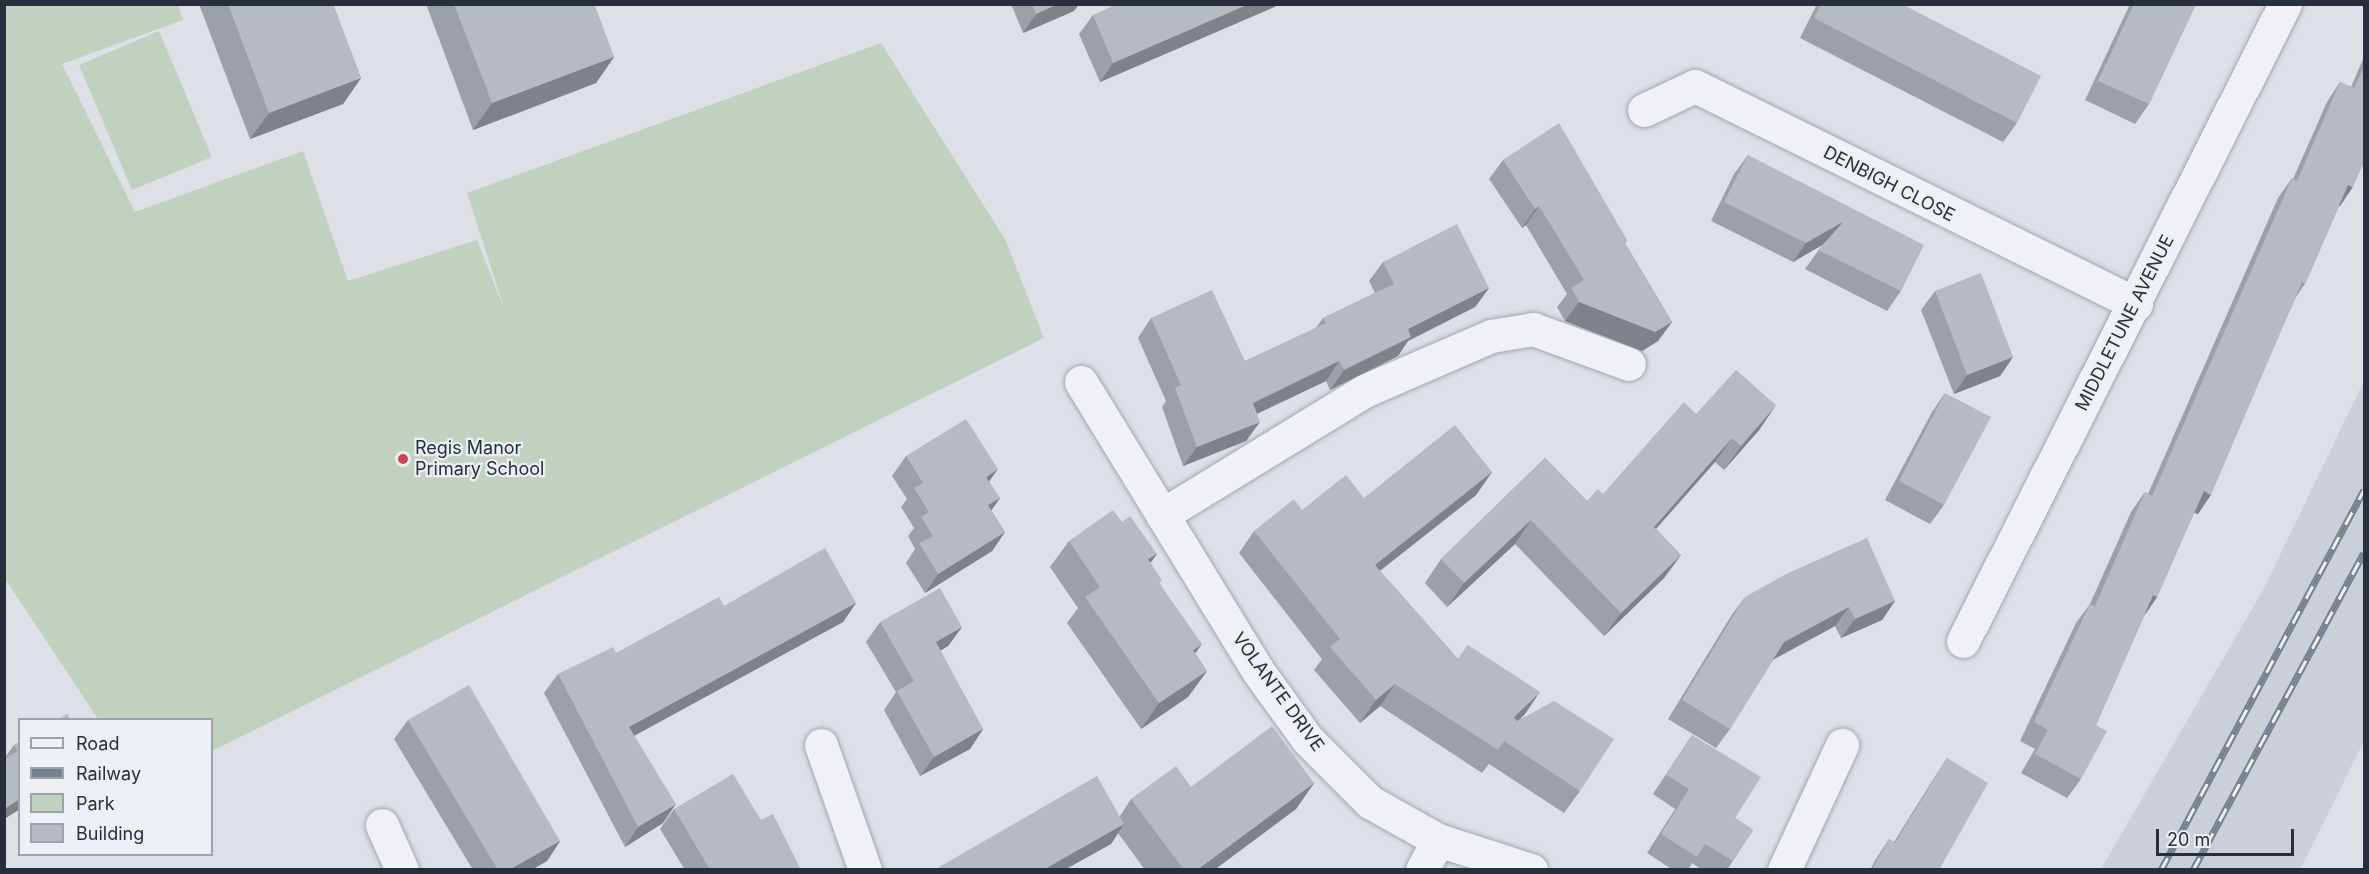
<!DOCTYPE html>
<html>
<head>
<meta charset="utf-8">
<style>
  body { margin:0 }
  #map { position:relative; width:2369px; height:874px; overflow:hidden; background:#dde0e6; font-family:Inter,sans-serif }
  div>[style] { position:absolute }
  .built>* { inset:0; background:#cbcfd8 }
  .green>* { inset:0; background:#c2d0bf }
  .roads { filter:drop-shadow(0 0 2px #a3a7b0) drop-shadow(0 0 2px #a3a7b0) }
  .minor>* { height:33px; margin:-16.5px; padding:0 16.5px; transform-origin:16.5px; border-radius:16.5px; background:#f0f1f5 }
  .rail>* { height:7px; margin-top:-3.5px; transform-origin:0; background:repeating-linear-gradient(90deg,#eceff4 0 14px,#77808f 0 28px); box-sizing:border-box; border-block:2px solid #77808f }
  .wall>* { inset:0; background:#9ca0a8 }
  .shaded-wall>* { inset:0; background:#7f8288 }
  .building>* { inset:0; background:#b5bac3 }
  .dots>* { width:16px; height:16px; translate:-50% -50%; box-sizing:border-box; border:3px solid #eceff4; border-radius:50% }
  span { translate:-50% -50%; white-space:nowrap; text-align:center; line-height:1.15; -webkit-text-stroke:4.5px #eceff4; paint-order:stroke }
  .street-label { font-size:18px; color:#272e3c }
  .poi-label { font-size:18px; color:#272e3c }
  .left { translate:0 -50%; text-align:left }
  .frame { position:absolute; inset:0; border:6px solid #272e3c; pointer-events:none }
  .legend { position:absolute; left:18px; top:718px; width:195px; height:138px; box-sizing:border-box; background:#eceff4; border:2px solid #9da2aa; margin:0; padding:8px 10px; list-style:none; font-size:18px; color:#272e3c }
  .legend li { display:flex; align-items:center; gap:12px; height:30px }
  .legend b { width:30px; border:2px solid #9da2aa }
  .scale { position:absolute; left:2156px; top:829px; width:138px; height:27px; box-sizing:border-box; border:3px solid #272e3c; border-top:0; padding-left:8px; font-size:18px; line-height:21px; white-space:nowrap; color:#272e3c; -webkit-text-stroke:4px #eceff4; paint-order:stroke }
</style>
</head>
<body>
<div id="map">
  <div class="built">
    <i style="clip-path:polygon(2364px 381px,2364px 741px,2305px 860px,2299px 870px,2101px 869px,2263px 590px)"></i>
  </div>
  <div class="green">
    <i style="clip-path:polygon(4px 5px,178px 5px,183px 20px,62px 64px,135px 212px,303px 151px,348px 281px,477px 240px,505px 311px,467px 193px,881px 43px,1005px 239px,1044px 338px,212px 751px,212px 720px,98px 719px,5px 579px)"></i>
    <i style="clip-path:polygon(159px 31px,212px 157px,132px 190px,79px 65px)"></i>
  </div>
  <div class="roads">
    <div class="minor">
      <i style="left:1644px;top:110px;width:56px;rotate:-25.2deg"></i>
      <i style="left:1695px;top:86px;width:492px;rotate:26.3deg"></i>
      <i style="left:1081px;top:382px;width:339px;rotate:58.5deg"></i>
      <i style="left:1258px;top:671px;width:85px;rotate:54.1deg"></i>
      <i style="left:1308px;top:740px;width:88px;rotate:45deg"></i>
      <i style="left:1370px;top:802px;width:78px;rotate:29.2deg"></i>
      <i style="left:1438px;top:840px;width:98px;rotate:17.9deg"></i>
      <i style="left:1162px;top:515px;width:237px;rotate:-31.5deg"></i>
      <i style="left:1364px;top:391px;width:138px;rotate:-23.4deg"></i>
      <i style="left:1491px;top:336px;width:43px;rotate:-9.5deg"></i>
      <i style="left:1533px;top:329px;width:102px;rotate:20deg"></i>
      <i style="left:1963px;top:641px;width:714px;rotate:-63.18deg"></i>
      <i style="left:821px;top:745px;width:133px;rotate:70.6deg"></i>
      <i style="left:382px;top:825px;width:49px;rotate:66deg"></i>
      <i style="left:1422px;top:870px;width:34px;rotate:-62deg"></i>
      <i style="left:1784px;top:870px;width:138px;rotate:-65.1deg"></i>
    </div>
  </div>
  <div class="rail">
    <i style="left:2161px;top:870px;width:431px;rotate:-61.9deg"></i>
    <i style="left:2193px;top:870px;width:360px;rotate:-61.7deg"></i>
  </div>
  <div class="wall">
    <i style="clip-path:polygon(199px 4px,333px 4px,361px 78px,343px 104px,250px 139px)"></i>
    <i style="clip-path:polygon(426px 4px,594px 4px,614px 57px,596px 83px,473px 130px)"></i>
    <i style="clip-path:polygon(1011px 4px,1079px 4px,1074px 11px,1023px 33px)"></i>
    <i style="clip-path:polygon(1281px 4px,1100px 82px,1079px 34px,1093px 15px)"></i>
    <i style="clip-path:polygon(1817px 4px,1902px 4px,2017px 123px,2003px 142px,1800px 38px)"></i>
    <i style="clip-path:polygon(2130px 4px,2196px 4px,2149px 104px,2135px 124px,2085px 100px)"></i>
    <i style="clip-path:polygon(2364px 57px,2364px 162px,2340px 206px,2339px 206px,2305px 284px,2296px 297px,2198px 514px,2194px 512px,2157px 597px,2144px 616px,2096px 725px,2081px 779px,2067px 798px,2021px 773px,2035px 749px,2020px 741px,2076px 623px,2090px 604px,2131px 512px,2145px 492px,2148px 494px,2278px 198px,2292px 178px,2293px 179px,2327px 102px,2340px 82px,2351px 87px)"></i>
    <i style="clip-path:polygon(1748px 155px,1901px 291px,1887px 311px,1805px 269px,1823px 244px,1793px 262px,1711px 221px,1734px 174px)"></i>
    <i style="clip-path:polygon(1503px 160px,1627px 240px,1625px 243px,1672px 322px,1658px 341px,1642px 351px,1565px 321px,1557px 307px,1567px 294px,1526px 225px,1522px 228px,1489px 179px)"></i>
    <i style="clip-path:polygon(1383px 262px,1489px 288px,1475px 307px,1408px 341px,1398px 356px,1330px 390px,1326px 381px,1257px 414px,1246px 441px,1183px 466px,1162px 407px,1166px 401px,1138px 338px,1151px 318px,1245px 361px,1316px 328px,1323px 318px,1375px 293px,1369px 281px)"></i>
    <i style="clip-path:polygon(1935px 291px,2013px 357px,2000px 376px,1954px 394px,1921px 310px)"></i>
    <i style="clip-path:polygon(1945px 393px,1944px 505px,1930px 524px,1885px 500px,1932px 412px)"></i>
    <i style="clip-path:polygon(1696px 414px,1760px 429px,1724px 470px,1715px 462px,1656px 529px,1681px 555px,1664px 578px,1604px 636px,1515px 544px,1447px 607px,1425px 583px,1441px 559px,1545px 458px,1587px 501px,1603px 494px)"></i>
    <i style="clip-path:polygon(906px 456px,989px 482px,1000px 498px,991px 510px,1005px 532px,992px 551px,925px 593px,906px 563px,915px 549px,908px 536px,914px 528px,901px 507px,907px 499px,892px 476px)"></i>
    <i style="clip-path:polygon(1492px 472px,1476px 495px,1380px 571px,1458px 659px,1468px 645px,1525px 714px,1518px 721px,1580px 791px,1564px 813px,1489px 764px,1482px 773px,1380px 706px,1360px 723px,1314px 670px,1322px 659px,1239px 553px,1254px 531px,1364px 498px)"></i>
    <i style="clip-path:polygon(1122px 522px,1157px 554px,1150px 563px,1160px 584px,1195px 653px,1207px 671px,1188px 697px,1141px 729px,1067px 623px,1078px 608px,1050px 567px,1069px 541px)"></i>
    <i style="clip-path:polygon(1745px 597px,1895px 601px,1882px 620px,1841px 638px,1835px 626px,1773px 660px,1730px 729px,1716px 748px,1668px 719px,1731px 616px)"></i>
    <i style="clip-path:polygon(856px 603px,843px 622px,634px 736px,663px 823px,625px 847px,544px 693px,558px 674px,616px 653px,724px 606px)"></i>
    <i style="clip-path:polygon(880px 622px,962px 627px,948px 646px,940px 651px,983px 729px,970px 749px,920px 776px,884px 710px,896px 692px,866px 642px)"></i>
    <i style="clip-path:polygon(408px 720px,560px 841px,547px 861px,531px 870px,473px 870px,394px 739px)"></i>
    <i style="clip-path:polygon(1692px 735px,1735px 818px,1753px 830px,1727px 870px,1702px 870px,1692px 863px,1688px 870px,1673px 870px,1647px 853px,1675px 809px,1653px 794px)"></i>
    <i style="clip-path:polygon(20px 742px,20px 809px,4px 819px,4px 759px,14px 745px)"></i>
    <i style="clip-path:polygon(1947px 758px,1939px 870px,1870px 870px,1876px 859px,1889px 839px,1894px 842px,1934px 778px)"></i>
    <i style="clip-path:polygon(1314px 783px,1296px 809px,1214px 870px,1145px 870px,1118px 833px,1111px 844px,1064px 870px,934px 870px,1120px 816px,1131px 799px,1191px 787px)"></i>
    <i style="clip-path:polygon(674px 809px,761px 820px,801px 870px,685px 870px,660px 829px)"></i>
  </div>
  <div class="shaded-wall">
    <i style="clip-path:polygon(1058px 4px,1079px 4px,1074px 11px,1023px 33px,1036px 14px)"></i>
    <i style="clip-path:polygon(1249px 4px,1281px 4px,1100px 82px,1113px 63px)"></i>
    <i style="clip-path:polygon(614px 57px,596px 83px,473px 130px,492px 103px)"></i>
    <i style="clip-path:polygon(361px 78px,343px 104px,250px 139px,269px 113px)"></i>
    <i style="clip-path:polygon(2348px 185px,2353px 187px,2340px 206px,2335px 204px)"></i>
    <i style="clip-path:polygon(1539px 206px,1526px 225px,1522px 228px,1535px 209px)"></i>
    <i style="clip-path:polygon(1844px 221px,1831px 240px,1793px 262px,1806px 243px)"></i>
    <i style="clip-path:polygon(1489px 288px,1475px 307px,1408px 341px,1398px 356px,1330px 390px,1344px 370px,1408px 329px)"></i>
    <i style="clip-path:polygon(1579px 302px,1672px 322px,1658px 341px,1642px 351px,1565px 321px)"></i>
    <i style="clip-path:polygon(2013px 357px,2000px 376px,1954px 394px,1967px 375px)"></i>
    <i style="clip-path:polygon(1339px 361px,1326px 381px,1239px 422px,1253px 403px)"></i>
    <i style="clip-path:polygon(1776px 405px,1760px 429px,1724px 470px,1741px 446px)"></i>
    <i style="clip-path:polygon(1260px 422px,1246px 441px,1183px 466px,1197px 447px)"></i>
    <i style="clip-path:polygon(1732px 438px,1715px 462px,1637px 550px,1654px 527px)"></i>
    <i style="clip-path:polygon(998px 469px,984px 489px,986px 477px)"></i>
    <i style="clip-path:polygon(1492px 472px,1476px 495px,1359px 587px,1375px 565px)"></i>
    <i style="clip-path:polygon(2204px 491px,2211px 495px,2198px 514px,2190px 511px)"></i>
    <i style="clip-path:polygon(1000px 498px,986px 518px,988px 505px)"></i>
    <i style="clip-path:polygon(1531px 520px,1515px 544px,1447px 607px,1464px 583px)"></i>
    <i style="clip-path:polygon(1005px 532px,992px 551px,925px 593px,938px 574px)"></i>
    <i style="clip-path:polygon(1157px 554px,1138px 580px,1148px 559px)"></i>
    <i style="clip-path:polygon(1681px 555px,1664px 578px,1604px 636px,1621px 613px)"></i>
    <i style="clip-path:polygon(2153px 595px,2157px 597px,2144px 616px)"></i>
    <i style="clip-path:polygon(1895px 601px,1882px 620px,1841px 638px,1855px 619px)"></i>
    <i style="clip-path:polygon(856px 603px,843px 622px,615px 746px,629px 727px)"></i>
    <i style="clip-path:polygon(1849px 607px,1835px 626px,1770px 661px,1784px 642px)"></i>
    <i style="clip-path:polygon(962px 627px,948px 646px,922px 661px,936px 642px)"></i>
    <i style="clip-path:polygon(1202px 644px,1183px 670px,1193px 650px)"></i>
    <i style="clip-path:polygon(1207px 671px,1188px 697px,1141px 729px,1159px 703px)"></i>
    <i style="clip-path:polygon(1395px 684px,1380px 706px,1360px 723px,1376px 700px)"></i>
    <i style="clip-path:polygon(1540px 692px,1525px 714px,1498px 740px,1514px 717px)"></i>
    <i style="clip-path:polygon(983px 729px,970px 749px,920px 776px,934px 757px)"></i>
    <i style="clip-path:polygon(1314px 783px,1296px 809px,1214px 870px,1197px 870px)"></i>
    <i style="clip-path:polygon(20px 799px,20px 809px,4px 819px,4px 809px)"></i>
    <i style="clip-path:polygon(676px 804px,663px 823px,625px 847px,638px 827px)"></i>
    <i style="clip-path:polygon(1124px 824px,1111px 844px,1064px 870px,1043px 870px)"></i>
    <i style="clip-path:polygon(560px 841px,547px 861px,531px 870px,509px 870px)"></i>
  </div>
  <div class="building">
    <i style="clip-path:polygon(228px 4px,333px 4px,361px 78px,269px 113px)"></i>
    <i style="clip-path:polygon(454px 4px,594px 4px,614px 57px,492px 103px)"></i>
    <i style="clip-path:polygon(1032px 4px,1058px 4px,1036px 14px)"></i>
    <i style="clip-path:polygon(1117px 4px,1249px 4px,1113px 63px,1093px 15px)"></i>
    <i style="clip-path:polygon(1821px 4px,1902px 4px,2041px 76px,2017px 123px,1814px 18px)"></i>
    <i style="clip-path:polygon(2134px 4px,2196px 4px,2149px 104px,2098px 81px)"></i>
    <i style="clip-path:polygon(2364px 67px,2364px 162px,2353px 187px,2348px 185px,2305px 284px,2302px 282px,2211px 495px,2204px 491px,2157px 597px,2153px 595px,2096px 725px,2107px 731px,2081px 779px,2035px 754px,2048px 730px,2034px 722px,2090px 604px,2095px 606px,2145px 492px,2152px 496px,2292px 178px,2297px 181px,2340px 82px,2354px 88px)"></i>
    <i style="clip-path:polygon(1559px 123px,1627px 240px,1624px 242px,1672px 322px,1655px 332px,1579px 302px,1571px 288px,1584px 280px,1539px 206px,1535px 209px,1503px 160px)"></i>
    <i style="clip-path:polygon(1748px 155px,1924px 245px,1901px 291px,1818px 250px,1844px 221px,1806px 243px,1724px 202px)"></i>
    <i style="clip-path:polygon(1457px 224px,1489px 288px,1408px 329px,1411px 337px,1344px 370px,1339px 361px,1253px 403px,1260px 422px,1197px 447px,1175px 388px,1181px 385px,1151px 318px,1212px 290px,1245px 361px,1326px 323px,1323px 318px,1394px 284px,1383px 262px)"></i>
    <i style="clip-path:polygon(1981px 273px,2013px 357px,1967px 375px,1935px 291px)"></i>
    <i style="clip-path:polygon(1736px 370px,1776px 405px,1741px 446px,1732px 438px,1654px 527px,1681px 555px,1621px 613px,1531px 520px,1464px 583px,1441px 559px,1545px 458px,1587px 501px,1598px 489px,1603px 494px,1684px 402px,1696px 414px)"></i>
    <i style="clip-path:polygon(1945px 393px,1991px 417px,1944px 505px,1899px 481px)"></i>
    <i style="clip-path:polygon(966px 419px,998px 469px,986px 477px,1000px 498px,988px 505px,1005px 532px,938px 574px,919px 543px,933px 536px,921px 517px,929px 512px,914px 488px,923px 483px,906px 456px)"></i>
    <i style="clip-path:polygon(1455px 425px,1492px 472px,1375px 565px,1458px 659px,1468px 645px,1540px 692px,1514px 717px,1517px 721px,1554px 701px,1614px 739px,1580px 791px,1504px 741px,1498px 750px,1395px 684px,1376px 700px,1330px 647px,1340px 639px,1254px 531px,1294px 499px,1302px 510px,1346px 475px,1364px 498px)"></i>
    <i style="clip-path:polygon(1113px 510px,1122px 522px,1130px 516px,1157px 554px,1148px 559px,1162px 580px,1159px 583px,1202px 644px,1193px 650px,1207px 671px,1159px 703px,1085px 597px,1100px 587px,1069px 541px)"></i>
    <i style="clip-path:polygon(1867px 538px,1895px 601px,1855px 619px,1849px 607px,1784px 642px,1730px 729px,1682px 700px,1745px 597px,1786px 574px)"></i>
    <i style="clip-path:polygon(825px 548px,856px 603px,629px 727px,676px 804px,638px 827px,558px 674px,613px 647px,616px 653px,719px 597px,724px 606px)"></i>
    <i style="clip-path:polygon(940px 588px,962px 627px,936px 642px,983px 729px,934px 757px,897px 691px,914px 681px,880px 622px)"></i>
    <i style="clip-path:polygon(469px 685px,560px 841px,509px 870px,498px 870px,408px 720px)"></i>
    <i style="clip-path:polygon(67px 714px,71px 720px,57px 720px)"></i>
    <i style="clip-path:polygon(1272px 726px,1314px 783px,1197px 870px,1184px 870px,1131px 799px,1176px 766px,1191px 787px)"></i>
    <i style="clip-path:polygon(1692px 735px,1761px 777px,1735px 818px,1753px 830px,1733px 861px,1705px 844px,1697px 857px,1661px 834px,1689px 789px,1666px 775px)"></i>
    <i style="clip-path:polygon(20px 742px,20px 799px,4px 809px,4px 759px,18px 751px,14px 745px)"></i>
    <i style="clip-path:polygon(1947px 758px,1988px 783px,1939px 870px,1872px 870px,1889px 839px,1895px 843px)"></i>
    <i style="clip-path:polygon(733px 774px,761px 820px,773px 814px,801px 870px,710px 870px,674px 809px)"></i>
    <i style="clip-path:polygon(1097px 776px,1124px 824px,1043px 870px,934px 870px)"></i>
  </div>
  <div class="dots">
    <i style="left:403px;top:459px;background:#c74756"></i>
  </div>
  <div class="street-label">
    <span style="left:1889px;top:184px;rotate:27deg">DENBIGH CLOSE</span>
    <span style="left:2125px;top:323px;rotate:-63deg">MIDDLETUNE AVENUE</span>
    <span style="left:1278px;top:692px;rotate:54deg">VOLANTE DRIVE</span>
  </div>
  <div class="poi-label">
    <span class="left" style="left:415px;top:459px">Regis Manor<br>Primary School</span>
  </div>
  <div class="frame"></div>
  <ul class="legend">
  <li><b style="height:8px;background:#f0f1f5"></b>Road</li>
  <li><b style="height:8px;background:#77808f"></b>Railway</li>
  <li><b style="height:16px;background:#c2d0bf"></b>Park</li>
  <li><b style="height:16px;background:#b5bac3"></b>Building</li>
  </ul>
  <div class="scale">20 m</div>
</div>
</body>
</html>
